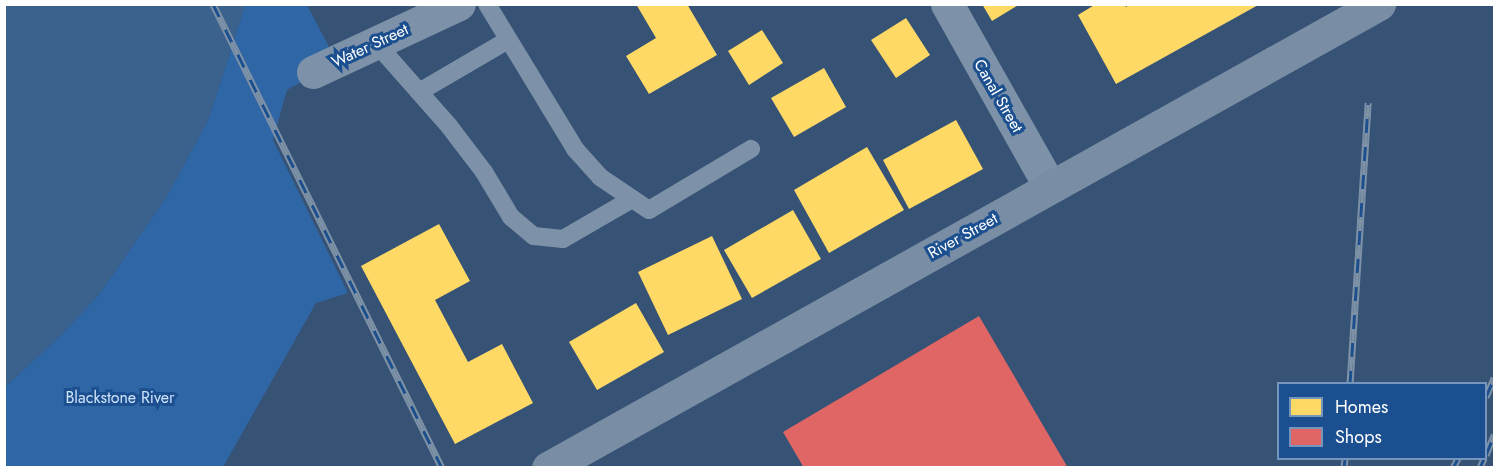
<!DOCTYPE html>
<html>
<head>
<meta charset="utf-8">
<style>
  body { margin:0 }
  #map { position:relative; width:1499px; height:472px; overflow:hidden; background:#365274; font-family:Jost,sans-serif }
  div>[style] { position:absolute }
  .green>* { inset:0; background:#2f66a5 }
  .water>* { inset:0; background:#3b618d }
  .homes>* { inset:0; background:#ffd966 }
  .shops>* { inset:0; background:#e06666 }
  .lane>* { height:18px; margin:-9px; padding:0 9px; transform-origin:9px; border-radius:9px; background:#7d92a8 }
  .street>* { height:33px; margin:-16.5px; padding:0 16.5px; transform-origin:16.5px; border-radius:16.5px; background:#7d92a8 }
  .secondary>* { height:33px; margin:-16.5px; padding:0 16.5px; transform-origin:16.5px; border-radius:16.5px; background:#798da4 }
  .rail>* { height:7px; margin-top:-3.5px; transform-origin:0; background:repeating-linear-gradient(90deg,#1b4f8f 0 14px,#7e92a7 0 28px); box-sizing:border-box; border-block:2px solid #7e92a7 }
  span { translate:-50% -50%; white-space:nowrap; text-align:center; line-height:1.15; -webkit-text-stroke:6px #1b4f8f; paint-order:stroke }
  .street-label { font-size:16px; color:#fff }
  .park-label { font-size:16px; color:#cfe3fa }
  .frame { position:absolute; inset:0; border:6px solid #fff; pointer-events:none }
  .legend { position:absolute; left:1277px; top:382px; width:210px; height:78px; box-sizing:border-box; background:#1b4f8f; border:2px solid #7695bc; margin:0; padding:8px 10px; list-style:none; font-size:18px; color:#fff }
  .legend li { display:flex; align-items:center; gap:12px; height:30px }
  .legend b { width:30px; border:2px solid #7695bc }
</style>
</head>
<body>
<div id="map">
  <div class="green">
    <i style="clip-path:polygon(245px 5px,307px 5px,337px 62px,287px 90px,273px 140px,348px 293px,316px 303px,223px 467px,5px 467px,5px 387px,63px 333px,100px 293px,167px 196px,209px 118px)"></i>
  </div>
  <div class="water">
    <i style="clip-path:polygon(5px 4px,245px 5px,209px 118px,167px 196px,100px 293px,63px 333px,5px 387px)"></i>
  </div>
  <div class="homes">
    <i style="clip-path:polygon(636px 4px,687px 4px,717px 55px,649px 94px,626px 56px,656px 38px)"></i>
    <i style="clip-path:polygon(982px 4px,1020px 4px,992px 21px)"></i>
    <i style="clip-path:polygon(1096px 4px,1124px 4px,1126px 7px,1130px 4px,1260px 4px,1116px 84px,1078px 15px)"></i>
    <i style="clip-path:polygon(906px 18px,930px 55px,896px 78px,871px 40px)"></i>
    <i style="clip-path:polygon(762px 30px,783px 63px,749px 85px,728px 51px)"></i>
    <i style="clip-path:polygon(824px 68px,846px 107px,794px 137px,771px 98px)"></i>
    <i style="clip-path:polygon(956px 120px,983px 169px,909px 209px,883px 160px)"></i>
    <i style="clip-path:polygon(867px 147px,904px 210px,829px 253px,794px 190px)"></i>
    <i style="clip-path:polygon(793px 210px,821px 259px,752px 298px,724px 250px)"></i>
    <i style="clip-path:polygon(439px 224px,470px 281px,435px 300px,468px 362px,502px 344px,533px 403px,455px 444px,361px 266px)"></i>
    <i style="clip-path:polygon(712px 236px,742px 299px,668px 335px,638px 272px)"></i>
    <i style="clip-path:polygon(636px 303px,664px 352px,597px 390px,569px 342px)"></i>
  </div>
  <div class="shops">
    <i style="clip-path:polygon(979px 316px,1068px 468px,804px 468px,783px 432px)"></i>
  </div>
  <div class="lane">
    <i style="left:487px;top:4px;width:170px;rotate:58.7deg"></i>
    <i style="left:575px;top:149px;width:38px;rotate:48deg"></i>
    <i style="left:600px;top:177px;width:59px;rotate:34deg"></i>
    <i style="left:649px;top:210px;width:119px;rotate:-30.9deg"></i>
    <i style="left:375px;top:42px;width:112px;rotate:48.6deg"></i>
    <i style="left:449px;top:126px;width:58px;rotate:52.7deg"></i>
    <i style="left:484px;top:172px;width:52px;rotate:59deg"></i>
    <i style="left:511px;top:217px;width:30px;rotate:40deg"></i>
    <i style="left:534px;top:236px;width:29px;rotate:6deg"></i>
    <i style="left:563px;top:239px;width:80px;rotate:-30.1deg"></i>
    <i style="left:419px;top:92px;width:103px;rotate:-30.3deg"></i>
  </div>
  <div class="street">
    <i style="left:947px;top:4px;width:210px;rotate:60.6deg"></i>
    <i style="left:313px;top:72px;width:161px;rotate:-25deg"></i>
  </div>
  <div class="secondary">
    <i style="left:548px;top:468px;width:952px;rotate:-29.18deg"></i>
  </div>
  <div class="rail">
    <i style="left:213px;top:4px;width:517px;rotate:63.73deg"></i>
    <i style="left:1350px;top:384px;width:282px;rotate:-86.3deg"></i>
    <i style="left:1486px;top:397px;width:21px;rotate:-67deg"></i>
    <i style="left:1486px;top:455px;width:22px;rotate:-68deg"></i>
    <i style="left:1344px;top:468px;width:10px;rotate:-84deg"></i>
    <i style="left:1453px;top:468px;width:11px;rotate:-63deg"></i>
    <i style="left:1480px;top:468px;width:11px;rotate:-68deg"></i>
  </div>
  <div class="street-label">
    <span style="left:370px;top:46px;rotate:-25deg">Water Street</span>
    <span style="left:998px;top:96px;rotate:60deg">Canal Street</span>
    <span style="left:963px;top:236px;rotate:-29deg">River Street</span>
  </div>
  <div class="park-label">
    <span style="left:120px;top:398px">Blackstone River</span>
  </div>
  <div class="frame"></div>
  <ul class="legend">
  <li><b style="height:16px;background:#ffd966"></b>Homes</li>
  <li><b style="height:16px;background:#e06666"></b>Shops</li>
  </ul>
</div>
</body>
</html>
